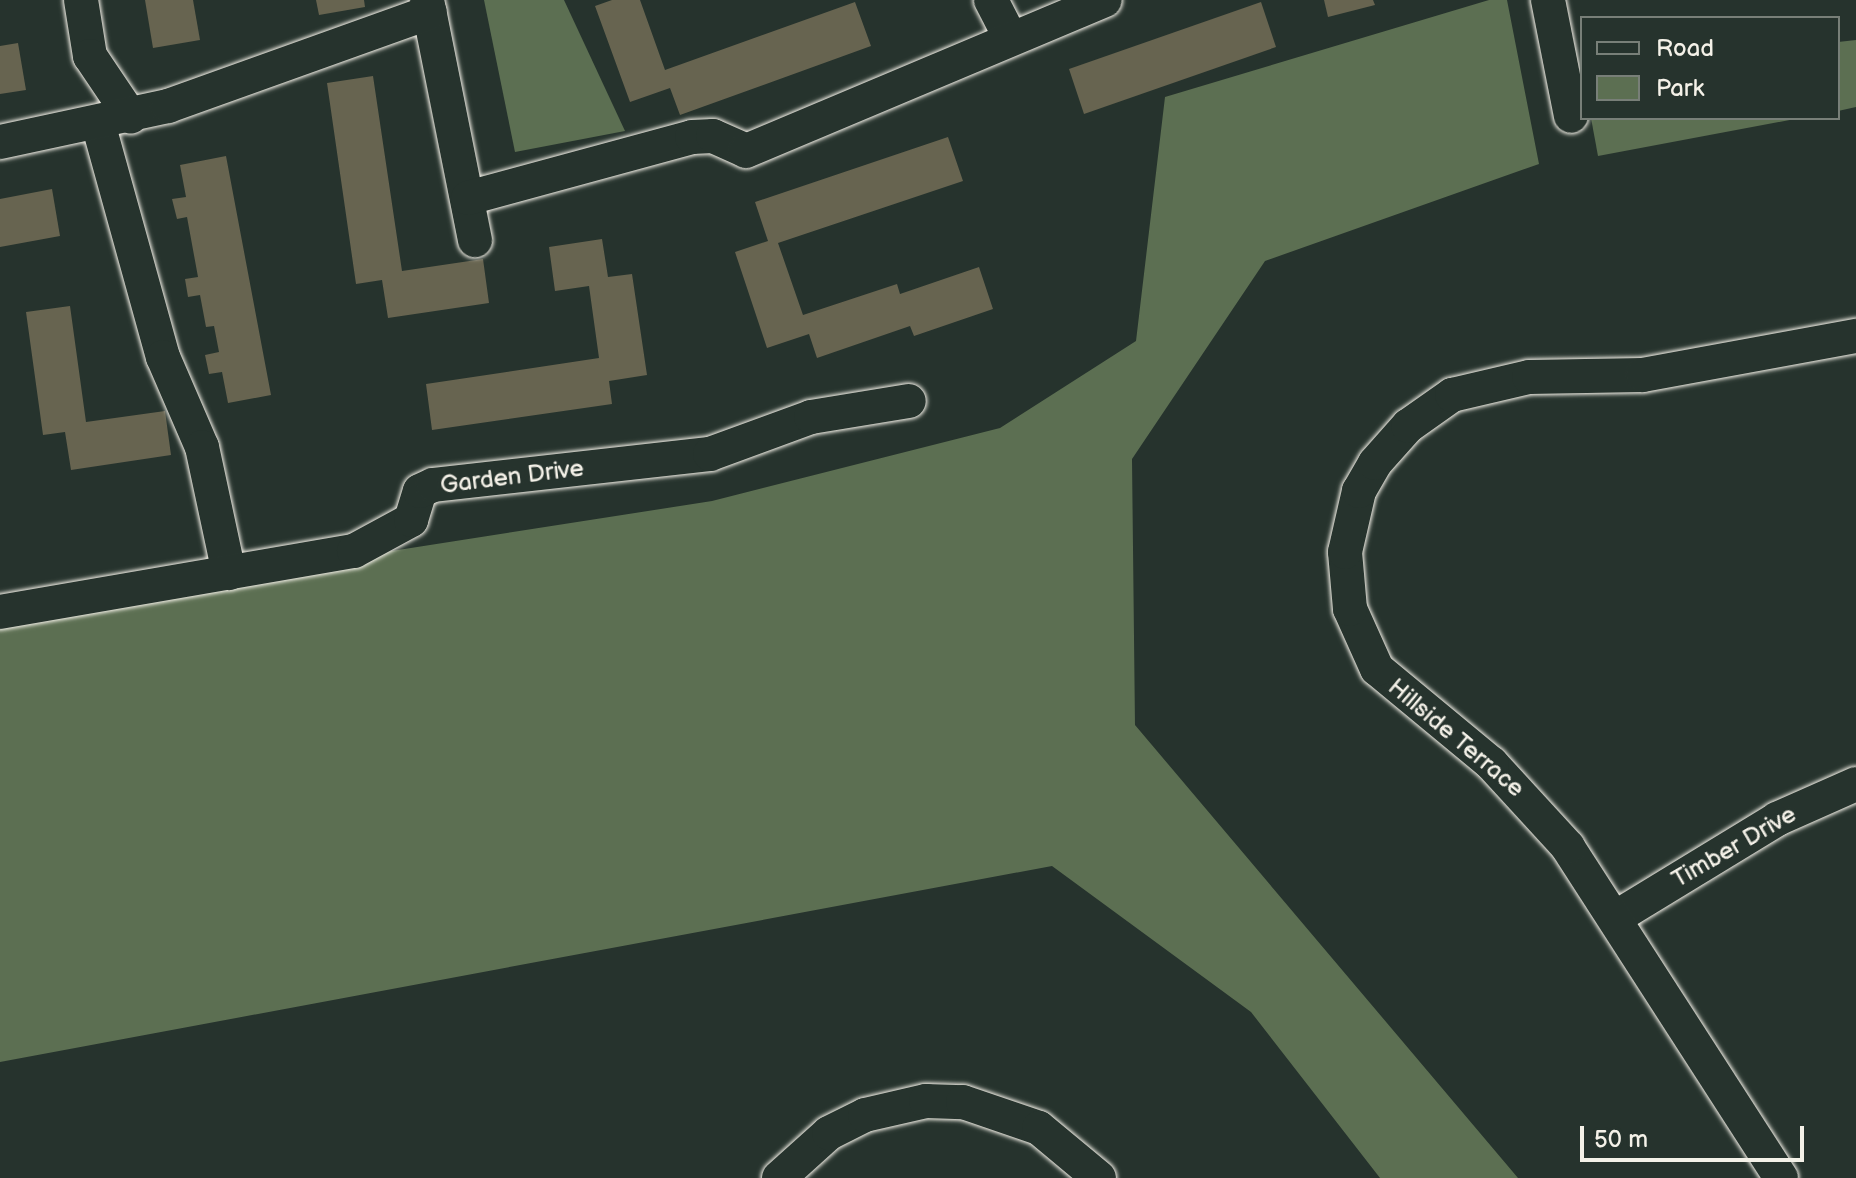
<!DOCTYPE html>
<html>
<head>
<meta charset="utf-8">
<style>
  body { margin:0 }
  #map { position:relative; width:1856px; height:1178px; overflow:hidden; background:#26332d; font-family:"Balsamiq Sans",sans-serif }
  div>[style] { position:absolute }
  .green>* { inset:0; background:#5c6f52 }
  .building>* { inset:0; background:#676450 }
  .roads { filter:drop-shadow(0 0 2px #f4f1e8) drop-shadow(0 0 2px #f4f1e8) }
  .street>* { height:34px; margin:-17px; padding:0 17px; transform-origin:17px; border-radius:17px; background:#26332d }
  span { translate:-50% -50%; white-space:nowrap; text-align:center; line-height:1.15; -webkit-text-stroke:8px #26332d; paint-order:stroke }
  .street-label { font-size:24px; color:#f4f1e8 }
  .legend { position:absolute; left:1580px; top:16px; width:260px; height:104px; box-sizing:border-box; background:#26332d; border:2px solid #787f78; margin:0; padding:10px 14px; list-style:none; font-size:24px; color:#f4f1e8 }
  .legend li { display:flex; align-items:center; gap:16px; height:40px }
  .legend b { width:40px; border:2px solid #787f78 }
  .scale { position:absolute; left:1580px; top:1126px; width:224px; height:36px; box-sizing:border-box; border:4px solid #f4f1e8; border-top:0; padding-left:10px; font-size:24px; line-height:28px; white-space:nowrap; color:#f4f1e8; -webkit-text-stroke:6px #26332d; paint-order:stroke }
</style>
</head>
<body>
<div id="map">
  <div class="green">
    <i style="clip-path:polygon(484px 0,564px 0,625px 131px,515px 152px)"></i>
    <i style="clip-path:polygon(1489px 0,1507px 0,1539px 164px,1265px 261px,1132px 459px,1135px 725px,1518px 1178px,1380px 1178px,1251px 1012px,1052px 866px,0 1062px,0 612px,712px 501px,1000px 428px,1136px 341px,1165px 97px)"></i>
    <i style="clip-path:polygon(1856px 40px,1856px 107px,1838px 111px,1838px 42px)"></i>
    <i style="clip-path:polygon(1591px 118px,1800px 118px,1598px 156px)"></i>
  </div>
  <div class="building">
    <i style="clip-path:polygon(145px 0,193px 0,200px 40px,153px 48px)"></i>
    <i style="clip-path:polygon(316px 0,364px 0,365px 7px,319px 15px)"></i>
    <i style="clip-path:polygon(612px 0,640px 0,665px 70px,855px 2px,871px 46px,680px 115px,670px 88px,630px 102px,595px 6px)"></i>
    <i style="clip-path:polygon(1324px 0,1373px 0,1375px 5px,1328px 17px)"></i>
    <i style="clip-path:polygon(1261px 2px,1276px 47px,1084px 114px,1069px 69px)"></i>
    <i style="clip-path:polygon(18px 43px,26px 90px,0 94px,0 46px)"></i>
    <i style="clip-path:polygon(373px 76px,402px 271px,483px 259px,489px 303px,388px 318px,382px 280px,356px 284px,327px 83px)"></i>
    <i style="clip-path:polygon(948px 137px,963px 181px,778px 243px,803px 315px,897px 284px,900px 294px,979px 267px,993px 309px,914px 336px,910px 326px,817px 358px,809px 334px,767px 348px,735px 252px,768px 241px,755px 202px)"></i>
    <i style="clip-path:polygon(226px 156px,271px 395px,228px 403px,222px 372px,209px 374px,205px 355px,219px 352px,214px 326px,206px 327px,200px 295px,188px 297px,185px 279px,198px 277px,187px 217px,177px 219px,172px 199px,186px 197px,180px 165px)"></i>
    <i style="clip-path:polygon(52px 189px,60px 236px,0 247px,0 199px)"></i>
    <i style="clip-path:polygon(602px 239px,608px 277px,632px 274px,647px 375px,609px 381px,612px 404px,432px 430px,426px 384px,599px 358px,589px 286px,555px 291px,549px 247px)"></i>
    <i style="clip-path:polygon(70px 306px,86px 422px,165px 411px,171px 455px,71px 470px,65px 432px,43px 435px,26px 312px)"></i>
  </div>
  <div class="roads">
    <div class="street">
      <i style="left:81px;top:0;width:57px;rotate:80.9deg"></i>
      <i style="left:90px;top:56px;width:73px;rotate:56.1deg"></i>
      <i style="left:427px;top:0;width:245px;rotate:78.7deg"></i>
      <i style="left:991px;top:0;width:42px;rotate:62.8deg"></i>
      <i style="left:1548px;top:0;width:118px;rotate:78.8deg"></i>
      <i style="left:98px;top:123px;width:243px;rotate:74.5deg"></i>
      <i style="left:163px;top:357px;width:98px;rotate:66.6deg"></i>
      <i style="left:202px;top:447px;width:129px;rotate:77.9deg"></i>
      <i style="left:0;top:142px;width:172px;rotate:-12.1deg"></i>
      <i style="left:168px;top:106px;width:278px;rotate:-19.7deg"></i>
      <i style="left:468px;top:198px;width:232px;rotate:-15.2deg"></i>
      <i style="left:692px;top:137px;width:21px;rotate:-3deg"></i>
      <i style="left:713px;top:136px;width:36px;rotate:24deg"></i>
      <i style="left:746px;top:151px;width:389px;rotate:-22.8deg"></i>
      <i style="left:0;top:612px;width:359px;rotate:-9.8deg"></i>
      <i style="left:354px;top:551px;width:65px;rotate:-28.5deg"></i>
      <i style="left:411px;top:520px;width:30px;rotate:-73deg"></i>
      <i style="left:420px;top:491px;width:14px;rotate:-25deg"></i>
      <i style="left:433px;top:485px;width:279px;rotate:-6.4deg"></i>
      <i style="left:710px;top:454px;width:108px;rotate:-20.1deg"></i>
      <i style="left:811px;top:417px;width:99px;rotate:-9.3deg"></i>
      <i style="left:1615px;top:918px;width:190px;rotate:-31.4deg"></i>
      <i style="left:1777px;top:819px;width:86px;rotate:-23.9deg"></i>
      <i style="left:779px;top:1178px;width:67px;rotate:-42deg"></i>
      <i style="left:829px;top:1133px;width:40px;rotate:-26.6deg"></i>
      <i style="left:865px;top:1115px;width:63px;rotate:-12.9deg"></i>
      <i style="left:926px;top:1101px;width:37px;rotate:2deg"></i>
      <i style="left:963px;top:1102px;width:80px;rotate:18.9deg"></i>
      <i style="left:1039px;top:1128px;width:78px;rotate:39.8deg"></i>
      <i style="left:1781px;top:1178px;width:394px;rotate:-122.8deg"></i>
      <i style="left:1568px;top:847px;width:113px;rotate:-132.5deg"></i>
      <i style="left:1492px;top:764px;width:149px;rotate:-140.4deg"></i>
      <i style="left:1377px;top:669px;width:66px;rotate:-114.2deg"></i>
      <i style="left:1350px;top:609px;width:57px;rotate:-95deg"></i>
      <i style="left:1345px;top:552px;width:63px;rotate:-77.1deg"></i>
      <i style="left:1359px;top:491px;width:32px;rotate:-60deg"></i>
      <i style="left:1375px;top:463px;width:50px;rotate:-48.3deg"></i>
      <i style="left:1408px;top:426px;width:54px;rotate:-35.2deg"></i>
      <i style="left:1452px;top:395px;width:79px;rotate:-13.2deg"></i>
      <i style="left:1529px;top:377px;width:114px;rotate:-1deg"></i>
      <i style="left:1643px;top:375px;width:217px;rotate:-10.4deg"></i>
    </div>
  </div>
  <div class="street-label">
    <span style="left:512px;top:477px;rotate:-7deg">Garden Drive</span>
    <span style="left:1456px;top:738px;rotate:40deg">Hillside Terrace</span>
    <span style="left:1734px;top:847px;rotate:-30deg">Timber Drive</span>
  </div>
  <ul class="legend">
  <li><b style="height:10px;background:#26332d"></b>Road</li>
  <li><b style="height:22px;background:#5c6f52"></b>Park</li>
  </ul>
  <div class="scale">50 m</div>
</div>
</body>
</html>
